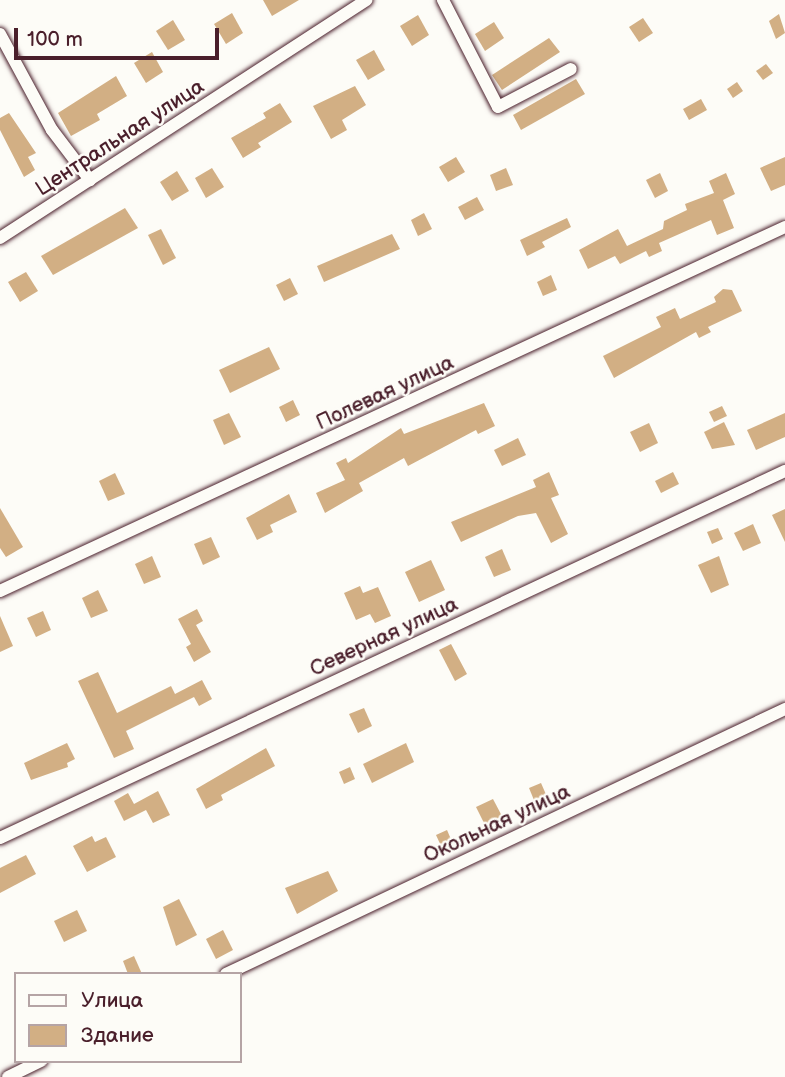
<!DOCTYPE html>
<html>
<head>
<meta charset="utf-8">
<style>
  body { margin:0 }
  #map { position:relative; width:785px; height:1077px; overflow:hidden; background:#fdfcf7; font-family:"Balsamiq Sans",sans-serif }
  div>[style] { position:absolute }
  .building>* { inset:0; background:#d2af84 }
  .roads { filter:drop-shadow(0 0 2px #4a1f2b) drop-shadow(0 0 2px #4a1f2b) }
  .street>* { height:12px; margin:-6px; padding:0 6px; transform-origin:6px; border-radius:6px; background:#fdfcf7 }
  span { translate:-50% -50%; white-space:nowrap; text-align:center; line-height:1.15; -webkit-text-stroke:5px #fdfcf7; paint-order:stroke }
  .street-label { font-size:21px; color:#4a1f2b }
  .legend { position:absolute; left:14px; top:972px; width:228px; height:91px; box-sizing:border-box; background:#fdfcf7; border:2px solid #b5a4a5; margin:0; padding:9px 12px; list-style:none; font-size:21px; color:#4a1f2b }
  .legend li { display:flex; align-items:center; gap:14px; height:35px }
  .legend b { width:35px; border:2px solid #b5a4a5 }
  .scale { position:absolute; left:14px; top:28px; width:205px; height:32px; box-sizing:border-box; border:4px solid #4a1f2b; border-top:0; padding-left:9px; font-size:21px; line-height:24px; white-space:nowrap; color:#4a1f2b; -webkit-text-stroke:5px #fdfcf7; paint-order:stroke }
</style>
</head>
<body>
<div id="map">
  <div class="building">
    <i style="clip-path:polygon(263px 0,299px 0,272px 16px)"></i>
    <i style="clip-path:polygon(232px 13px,243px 33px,226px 44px,214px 24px)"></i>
    <i style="clip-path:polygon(779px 14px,785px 33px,776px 39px,769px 21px)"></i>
    <i style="clip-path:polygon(418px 15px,429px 35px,412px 46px,400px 26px)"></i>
    <i style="clip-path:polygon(643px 18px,653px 33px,639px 42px,629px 27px)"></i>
    <i style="clip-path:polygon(173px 20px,185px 40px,168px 50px,156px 31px)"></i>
    <i style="clip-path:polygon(494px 22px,504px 38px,485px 51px,475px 34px)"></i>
    <i style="clip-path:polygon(549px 38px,560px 52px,502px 90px,492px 75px)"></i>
    <i style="clip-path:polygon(374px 50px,385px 70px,368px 80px,356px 60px)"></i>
    <i style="clip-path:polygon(152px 52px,163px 72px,146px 83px,134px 63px)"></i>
    <i style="clip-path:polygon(766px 64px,773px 73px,763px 80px,756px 71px)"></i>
    <i style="clip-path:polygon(116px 76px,127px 96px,97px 114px,100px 120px,71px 136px,58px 113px)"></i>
    <i style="clip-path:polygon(576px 79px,585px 94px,521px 130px,513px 115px)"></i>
    <i style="clip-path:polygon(737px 82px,743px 91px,733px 98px,727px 89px)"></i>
    <i style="clip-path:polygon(355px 86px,366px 105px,342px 120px,347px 130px,331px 139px,313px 106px)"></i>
    <i style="clip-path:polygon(701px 99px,707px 110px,689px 120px,683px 109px)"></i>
    <i style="clip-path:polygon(280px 103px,292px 122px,258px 143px,261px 147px,243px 158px,231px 138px,266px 118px,263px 113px)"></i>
    <i style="clip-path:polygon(9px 113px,36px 153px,28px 157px,35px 170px,24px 177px,0 130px,0 118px)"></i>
    <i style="clip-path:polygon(456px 157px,465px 172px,448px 182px,439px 167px)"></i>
    <i style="clip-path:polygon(785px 157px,785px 185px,771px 191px,760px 168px)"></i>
    <i style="clip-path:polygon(212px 168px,224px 187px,206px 198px,195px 178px)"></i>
    <i style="clip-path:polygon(506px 168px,513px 185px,496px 191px,490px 175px)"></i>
    <i style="clip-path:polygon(177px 171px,189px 191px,172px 201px,160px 182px)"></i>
    <i style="clip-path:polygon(660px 173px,668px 191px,655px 198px,646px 180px)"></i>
    <i style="clip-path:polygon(726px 173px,735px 194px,723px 200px,734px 228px,717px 235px,711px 220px,659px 243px,662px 251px,649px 257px,646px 251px,620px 264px,615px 256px,588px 269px,579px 250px,618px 229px,627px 246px,663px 229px,664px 221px,687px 210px,685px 204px,714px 193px,709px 181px)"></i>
    <i style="clip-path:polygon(477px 197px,484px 210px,465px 220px,458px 207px)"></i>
    <i style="clip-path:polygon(125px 208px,138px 228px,53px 275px,41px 256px)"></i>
    <i style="clip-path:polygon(424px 213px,432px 229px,418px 236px,411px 220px)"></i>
    <i style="clip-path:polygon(567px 218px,571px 227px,542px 242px,545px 247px,527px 256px,520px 240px)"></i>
    <i style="clip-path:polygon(161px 229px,176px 258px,163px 265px,148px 235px)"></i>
    <i style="clip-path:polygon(392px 234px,400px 249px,324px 282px,317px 266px)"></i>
    <i style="clip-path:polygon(26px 272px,38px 291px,20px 302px,8px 282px)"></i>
    <i style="clip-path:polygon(551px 275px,557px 290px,543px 296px,537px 282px)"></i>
    <i style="clip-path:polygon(290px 278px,298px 294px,284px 301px,276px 285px)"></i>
    <i style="clip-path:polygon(723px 289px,732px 290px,742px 311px,708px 327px,711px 332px,699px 338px,696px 332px,614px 378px,603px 356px,661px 327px,656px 317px,675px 308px,680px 319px,716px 302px,714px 297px)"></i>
    <i style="clip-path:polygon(269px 347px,280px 369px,230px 393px,219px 370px)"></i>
    <i style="clip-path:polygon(293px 400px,300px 415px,286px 422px,279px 407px)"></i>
    <i style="clip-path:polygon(484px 403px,495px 426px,478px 434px,476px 430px,408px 466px,404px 458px,359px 483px,363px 491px,325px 513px,316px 493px,345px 480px,336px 463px,346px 458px,348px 463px,401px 428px,404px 434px)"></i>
    <i style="clip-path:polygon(722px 406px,727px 416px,714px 422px,709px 412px)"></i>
    <i style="clip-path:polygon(229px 413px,241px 437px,224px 445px,213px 420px)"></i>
    <i style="clip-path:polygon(785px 413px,785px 437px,756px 450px,747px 430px)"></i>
    <i style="clip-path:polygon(724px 422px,735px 445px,712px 449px,704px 432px)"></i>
    <i style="clip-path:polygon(649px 423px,658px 443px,640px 452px,630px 432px)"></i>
    <i style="clip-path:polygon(518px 438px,526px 455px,502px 466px,494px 450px)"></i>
    <i style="clip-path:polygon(549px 472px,559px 495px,551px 498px,568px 534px,551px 543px,536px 513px,518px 516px,461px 542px,451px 522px,536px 487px,533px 480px)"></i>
    <i style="clip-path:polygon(673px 472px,679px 484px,661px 493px,655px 481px)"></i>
    <i style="clip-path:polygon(115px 473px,125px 494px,108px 501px,99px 481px)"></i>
    <i style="clip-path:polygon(289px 494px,297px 512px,270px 525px,273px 532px,257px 540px,246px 518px)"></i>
    <i style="clip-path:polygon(0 508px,23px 547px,6px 557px,0 548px)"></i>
    <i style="clip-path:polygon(785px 509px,785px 542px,772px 515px)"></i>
    <i style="clip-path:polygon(753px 524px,761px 543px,743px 551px,734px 533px)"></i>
    <i style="clip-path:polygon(718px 528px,723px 539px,712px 544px,707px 532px)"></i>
    <i style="clip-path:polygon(211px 537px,220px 557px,203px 565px,194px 544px)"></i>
    <i style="clip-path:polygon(502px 549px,511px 570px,494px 577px,485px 557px)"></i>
    <i style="clip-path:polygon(152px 556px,161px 577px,144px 584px,135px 564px)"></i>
    <i style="clip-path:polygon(719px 556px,729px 585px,711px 593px,698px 565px)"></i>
    <i style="clip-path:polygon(431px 560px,445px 590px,419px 602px,405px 572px)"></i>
    <i style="clip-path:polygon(360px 586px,363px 593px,378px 587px,391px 616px,375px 623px,370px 614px,356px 620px,344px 593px)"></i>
    <i style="clip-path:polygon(98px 590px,108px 611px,91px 618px,82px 598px)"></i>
    <i style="clip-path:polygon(197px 609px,203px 621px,196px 625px,211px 652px,194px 662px,186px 647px,191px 644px,178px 619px)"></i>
    <i style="clip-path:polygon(43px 611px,51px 630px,36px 637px,27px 618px)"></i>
    <i style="clip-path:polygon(0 616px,13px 646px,0 652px)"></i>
    <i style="clip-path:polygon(451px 644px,467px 674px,455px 681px,439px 650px)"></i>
    <i style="clip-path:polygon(98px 672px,117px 713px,171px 686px,175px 694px,202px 680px,212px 699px,199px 706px,194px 697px,126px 731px,134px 749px,114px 758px,78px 681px)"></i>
    <i style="clip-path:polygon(364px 708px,372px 726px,358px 733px,349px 714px)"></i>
    <i style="clip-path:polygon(67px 743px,75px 759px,67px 763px,68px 767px,31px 780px,24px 763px)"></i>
    <i style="clip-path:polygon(406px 743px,414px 762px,372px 783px,363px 764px)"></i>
    <i style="clip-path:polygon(266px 748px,275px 766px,221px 795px,223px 800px,206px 809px,196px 789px)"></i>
    <i style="clip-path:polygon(350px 767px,355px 779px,344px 784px,339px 772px)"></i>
    <i style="clip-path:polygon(541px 783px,548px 799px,536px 805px,529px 788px)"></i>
    <i style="clip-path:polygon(158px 791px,170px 815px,153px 823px,146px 810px,124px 821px,114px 801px,128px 793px,134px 804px)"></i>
    <i style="clip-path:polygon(493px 799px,503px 818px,486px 827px,476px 807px)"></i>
    <i style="clip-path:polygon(447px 830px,453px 844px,442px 848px,436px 835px)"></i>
    <i style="clip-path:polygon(92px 836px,95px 842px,106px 837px,116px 857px,87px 872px,73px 846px)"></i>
    <i style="clip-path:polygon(26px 855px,36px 874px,0 893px,0 868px)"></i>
    <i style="clip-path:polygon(328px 871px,338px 891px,297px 914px,285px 888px)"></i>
    <i style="clip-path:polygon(179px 899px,197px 935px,176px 946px,163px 907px)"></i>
    <i style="clip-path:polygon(77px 910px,87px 931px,64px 942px,54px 921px)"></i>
    <i style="clip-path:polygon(223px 930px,233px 950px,216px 959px,206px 939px)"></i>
    <i style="clip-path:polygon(134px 956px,142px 974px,128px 974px,123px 961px)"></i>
  </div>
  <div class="roads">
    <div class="street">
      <i style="left:443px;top:0;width:120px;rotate:62.8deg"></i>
      <i style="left:498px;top:107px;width:82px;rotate:-27.5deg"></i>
      <i style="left:0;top:34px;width:109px;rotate:61.6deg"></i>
      <i style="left:52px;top:130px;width:63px;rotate:52.8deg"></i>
      <i style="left:0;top:238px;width:437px;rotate:-33deg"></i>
      <i style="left:0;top:591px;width:865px;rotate:-24.88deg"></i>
      <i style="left:0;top:838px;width:867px;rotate:-25.06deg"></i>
      <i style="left:226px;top:974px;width:619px;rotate:-25.36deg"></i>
      <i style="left:8px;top:1077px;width:37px;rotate:-26deg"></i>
    </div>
  </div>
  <div class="street-label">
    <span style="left:120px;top:138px;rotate:-33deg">Центральная улица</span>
    <span style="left:385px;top:393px;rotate:-25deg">Полевая улица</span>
    <span style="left:384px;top:637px;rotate:-25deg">Северная улица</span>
    <span style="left:497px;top:824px;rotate:-25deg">Окольная улица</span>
  </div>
  <ul class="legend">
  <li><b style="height:9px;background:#fdfcf7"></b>Улица</li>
  <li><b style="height:19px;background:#d2af84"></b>Здание</li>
  </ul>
  <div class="scale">100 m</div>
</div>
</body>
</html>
